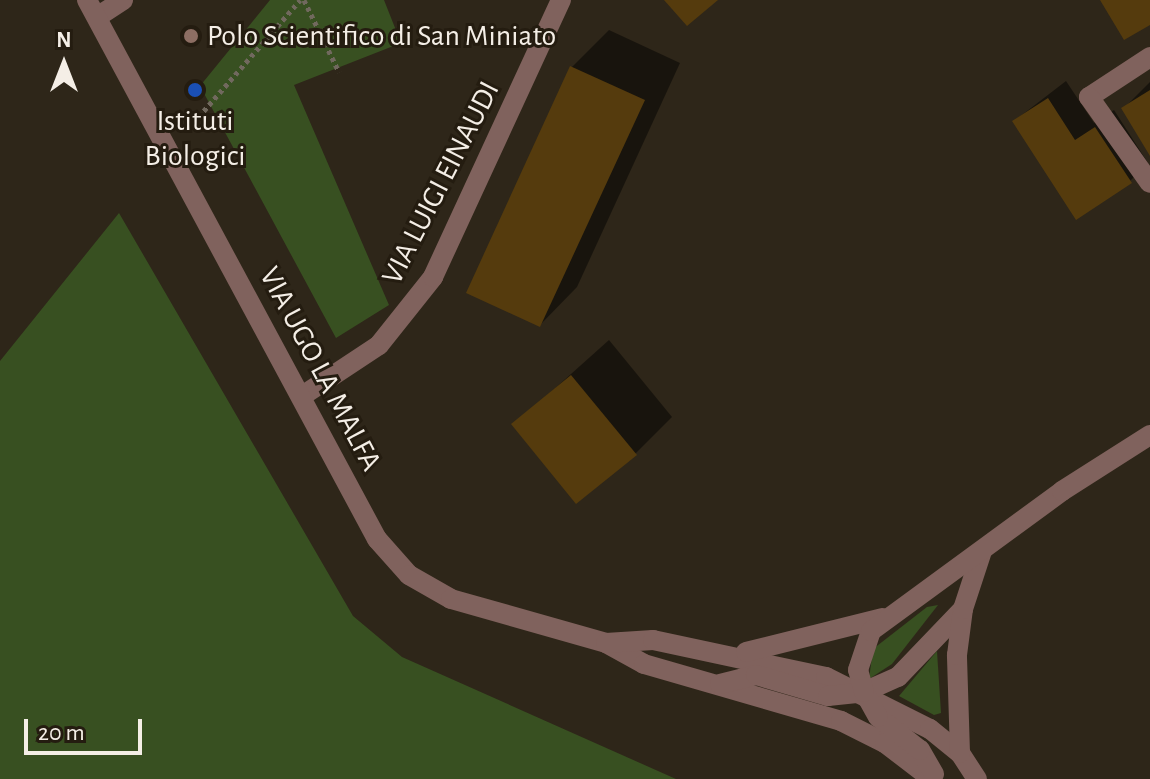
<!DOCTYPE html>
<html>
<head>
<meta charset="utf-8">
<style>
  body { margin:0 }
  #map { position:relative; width:1150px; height:779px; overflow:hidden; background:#2e2619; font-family:"Alegreya Sans",sans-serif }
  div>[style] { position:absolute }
  .green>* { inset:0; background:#385021 }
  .shadow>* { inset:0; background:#0007 }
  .building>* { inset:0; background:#553b0d }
  .path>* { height:5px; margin-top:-2.5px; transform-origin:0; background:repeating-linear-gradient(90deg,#71695e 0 4px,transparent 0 8px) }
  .service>* { height:20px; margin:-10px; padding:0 10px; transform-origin:10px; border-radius:10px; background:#80625d }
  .minor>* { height:20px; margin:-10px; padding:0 10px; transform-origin:10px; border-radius:10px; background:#80625d }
  .tertiary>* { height:20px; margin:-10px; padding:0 10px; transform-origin:10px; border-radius:10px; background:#80625d }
  .dots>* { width:22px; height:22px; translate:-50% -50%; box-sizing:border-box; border:4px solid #241c10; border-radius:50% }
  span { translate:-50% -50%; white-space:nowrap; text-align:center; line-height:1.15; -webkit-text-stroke:6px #241c10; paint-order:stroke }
  .poi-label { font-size:30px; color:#f4eee6 }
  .left { translate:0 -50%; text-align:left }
  .street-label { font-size:30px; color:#f4eee6 }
  .north { position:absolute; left:24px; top:24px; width:80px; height:80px; -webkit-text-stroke:6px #241c10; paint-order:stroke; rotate:0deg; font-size:22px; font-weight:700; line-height:32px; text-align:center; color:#f4eee6 }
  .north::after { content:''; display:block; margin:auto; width:28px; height:36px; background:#f4eee6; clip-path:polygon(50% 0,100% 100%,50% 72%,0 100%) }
  .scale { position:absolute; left:24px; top:719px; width:118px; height:36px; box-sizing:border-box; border:4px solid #f4eee6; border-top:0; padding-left:10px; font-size:24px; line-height:28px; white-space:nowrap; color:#f4eee6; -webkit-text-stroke:6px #241c10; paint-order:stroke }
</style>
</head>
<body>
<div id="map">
  <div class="green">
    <i style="clip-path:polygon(270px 0,384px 0,401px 43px,294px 85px,389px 305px,336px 338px,200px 86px)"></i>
    <i style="clip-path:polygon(119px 213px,353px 616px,402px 657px,676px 779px,0 779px,0 361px)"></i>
    <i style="clip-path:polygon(938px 605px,892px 664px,869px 679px,873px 649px,927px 607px)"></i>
    <i style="clip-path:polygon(937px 651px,941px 713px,934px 715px,899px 696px)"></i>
  </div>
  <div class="shadow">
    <i style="clip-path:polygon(609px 30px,680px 63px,577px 287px,540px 325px,572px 67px)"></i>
    <i style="clip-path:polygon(1066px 81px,1094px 123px,1114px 110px,1148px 163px,1130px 181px,1014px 121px)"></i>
    <i style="clip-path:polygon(1150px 82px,1150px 152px,1123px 109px)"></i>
    <i style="clip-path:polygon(609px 340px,672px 417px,635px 454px,514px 425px)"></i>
  </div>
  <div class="building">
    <i style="clip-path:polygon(664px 0,718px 0,687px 26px)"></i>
    <i style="clip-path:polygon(1100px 0,1150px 0,1150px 25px,1124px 40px)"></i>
    <i style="clip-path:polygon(570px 66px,645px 100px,540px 327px,466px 293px)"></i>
    <i style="clip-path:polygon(1150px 90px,1150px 156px,1121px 108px)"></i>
    <i style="clip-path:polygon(1048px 98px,1075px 140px,1095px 127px,1132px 183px,1076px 220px,1012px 121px)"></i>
    <i style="clip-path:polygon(571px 375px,637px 455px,576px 504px,511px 424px)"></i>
  </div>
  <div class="path">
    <i style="left:304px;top:0;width:80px;rotate:64.1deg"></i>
    <i style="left:188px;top:129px;width:171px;rotate:-49deg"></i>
  </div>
  <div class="service">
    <i style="left:97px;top:17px;width:31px;rotate:-33deg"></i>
    <i style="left:1150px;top:57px;width:73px;rotate:146.7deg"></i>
    <i style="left:1089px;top:97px;width:105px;rotate:54.7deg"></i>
  </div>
  <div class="minor">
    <i style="left:302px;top:396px;width:92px;rotate:-33.5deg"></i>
    <i style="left:379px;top:345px;width:87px;rotate:-51.5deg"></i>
    <i style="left:433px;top:277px;width:305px;rotate:-65.2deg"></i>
  </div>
  <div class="tertiary">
    <i style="left:87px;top:0;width:612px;rotate:61.72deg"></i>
    <i style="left:377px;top:539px;width:48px;rotate:48.4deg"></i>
    <i style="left:409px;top:575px;width:48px;rotate:29.7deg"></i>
    <i style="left:451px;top:599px;width:161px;rotate:15.8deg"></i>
    <i style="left:606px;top:643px;width:43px;rotate:28.9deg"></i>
    <i style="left:644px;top:664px;width:205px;rotate:16.1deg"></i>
    <i style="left:841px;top:721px;width:49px;rotate:26.6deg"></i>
    <i style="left:885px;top:743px;width:59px;rotate:37.5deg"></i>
    <i style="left:606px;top:643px;width:47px;rotate:-3.7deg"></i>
    <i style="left:653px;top:640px;width:177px;rotate:12.1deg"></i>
    <i style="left:826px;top:677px;width:116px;rotate:26.6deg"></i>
    <i style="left:930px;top:729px;width:38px;rotate:39deg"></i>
    <i style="left:960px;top:753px;width:31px;rotate:57deg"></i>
    <i style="left:746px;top:652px;width:140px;rotate:-14deg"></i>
    <i style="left:720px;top:684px;width:37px;rotate:-14deg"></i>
    <i style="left:756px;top:675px;width:75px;rotate:16.3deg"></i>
    <i style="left:828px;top:696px;width:36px;rotate:-6deg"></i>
    <i style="left:864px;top:692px;width:37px;rotate:-24deg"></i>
    <i style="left:898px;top:677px;width:94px;rotate:-46.3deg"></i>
    <i style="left:960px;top:753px;width:98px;rotate:-91.8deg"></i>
    <i style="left:957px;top:655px;width:46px;rotate:-82.6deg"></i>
    <i style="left:963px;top:609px;width:61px;rotate:-71.9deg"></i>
    <i style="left:934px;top:774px;width:28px;rotate:-120deg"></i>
    <i style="left:920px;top:750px;width:53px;rotate:-141.8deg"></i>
    <i style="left:878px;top:717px;width:29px;rotate:-119deg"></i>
    <i style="left:864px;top:692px;width:23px;rotate:-105deg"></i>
    <i style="left:858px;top:670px;width:41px;rotate:-71.6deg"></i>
    <i style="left:871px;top:631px;width:237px;rotate:-36.2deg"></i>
    <i style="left:1062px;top:491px;width:104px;rotate:-32.5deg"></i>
  </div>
  <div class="dots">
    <i style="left:191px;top:36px;background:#8d6e63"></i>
    <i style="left:195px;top:90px;background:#1a4fb4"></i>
  </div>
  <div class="poi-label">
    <span class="left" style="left:207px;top:36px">Polo Scientifico di San Miniato</span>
    <span style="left:195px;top:138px">Istituti<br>Biologici</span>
  </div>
  <div class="street-label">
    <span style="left:441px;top:183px;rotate:-63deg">VIA LUIGI EINAUDI</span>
    <span style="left:320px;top:369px;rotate:62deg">VIA UGO LA MALFA</span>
  </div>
  <div class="north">N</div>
  <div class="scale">20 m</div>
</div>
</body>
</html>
